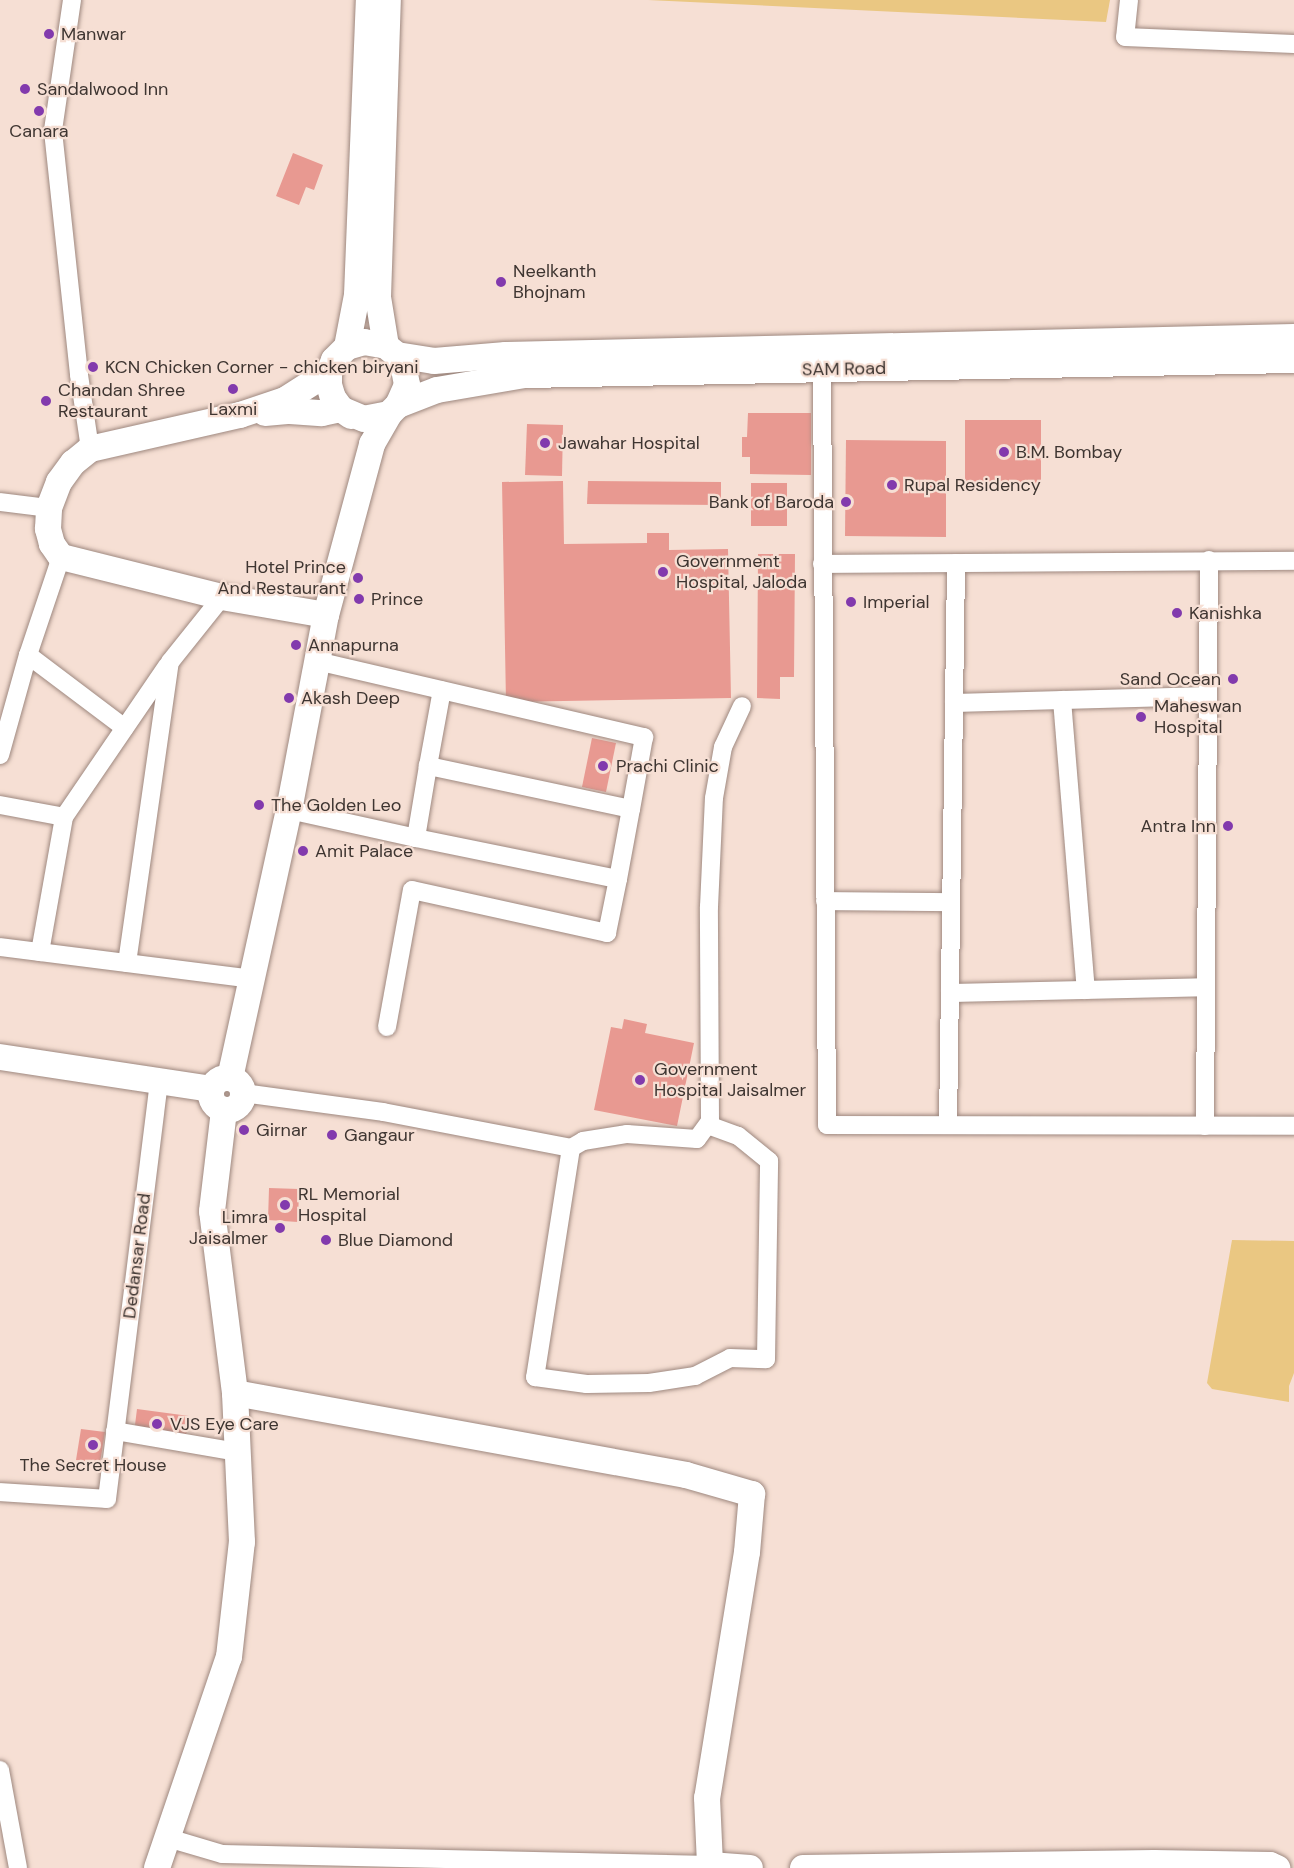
<!DOCTYPE html>
<html>
<head>
<meta charset="utf-8">
<style>
  body { margin:0 }
  #map { position:relative; width:1294px; height:1868px; overflow:hidden; background:#f6dfd4; font-family:"DM Sans",sans-serif }
  div>[style] { position:absolute }
  .green>* { inset:0; background:#eac782 }
  .building>* { inset:0; background:#e89991 }
  .roads { filter:drop-shadow(0 0 2px #9e887f) drop-shadow(0 0 2px #9e887f) }
  .street>* { height:18px; margin:-9px; padding:0 9px; transform-origin:9px; border-radius:9px; background:#fff }
  .secondary>* { height:26px; margin:-13px; padding:0 13px; transform-origin:13px; border-radius:13px; background:#fff }
  .secondary>.ring { margin:-13px; padding:0; box-sizing:content-box; background:none; border:26px solid #fff; border-radius:50% }
  .dots>* { width:16px; height:16px; translate:-50% -50%; box-sizing:border-box; border:3px solid #f6dfd4; border-radius:50% }
  span { translate:-50% -50%; white-space:nowrap; text-align:center; line-height:1.15; -webkit-text-stroke:4.5px #f6dfd4; paint-order:stroke }
  .poi-label { font-size:18px; color:#3e3531 }
  .left { translate:0 -50%; text-align:left }
  .right { translate:-100% -50%; text-align:right }
  .street-label { font-size:18px; color:#3e3531 }
</style>
</head>
<body>
<div id="map">
  <div class="green">
    <i style="clip-path:polygon(648px 0,1110px 0,1106px 22px)"></i>
    <i style="clip-path:polygon(1232px 1240px,1294px 1241px,1294px 1373px,1289px 1386px,1289px 1402px,1212px 1389px,1207px 1383px)"></i>
  </div>
  <div class="building">
    <i style="clip-path:polygon(293px 153px,323px 165px,314px 190px,306px 187px,299px 205px,276px 196px)"></i>
    <i style="clip-path:polygon(748px 413px,811px 413px,811px 475px,750px 474px,750px 457px,742px 457px,742px 437px,747px 437px)"></i>
    <i style="clip-path:polygon(965px 420px,1041px 420px,1041px 484px,965px 483px)"></i>
    <i style="clip-path:polygon(527px 424px,563px 425px,562px 476px,525px 475px)"></i>
    <i style="clip-path:polygon(846px 440px,946px 441px,946px 537px,845px 536px)"></i>
    <i style="clip-path:polygon(563px 481px,564px 544px,647px 543px,647px 533px,669px 533px,669px 550px,728px 549px,731px 698px,506px 702px,502px 482px)"></i>
    <i style="clip-path:polygon(588px 481px,721px 482px,721px 505px,587px 504px)"></i>
    <i style="clip-path:polygon(751px 483px,787px 483px,787px 526px,751px 526px)"></i>
    <i style="clip-path:polygon(758px 554px,795px 554px,794px 677px,780px 677px,780px 699px,757px 698px)"></i>
    <i style="clip-path:polygon(592px 738px,616px 743px,606px 792px,582px 787px)"></i>
    <i style="clip-path:polygon(624px 1019px,647px 1024px,645px 1033px,694px 1043px,677px 1126px,594px 1110px,611px 1027px,622px 1029px)"></i>
    <i style="clip-path:polygon(269px 1188px,299px 1189px,298px 1222px,268px 1220px)"></i>
    <i style="clip-path:polygon(137px 1409px,189px 1416px,185px 1441px,134px 1433px)"></i>
    <i style="clip-path:polygon(81px 1429px,105px 1432px,100px 1463px,76px 1460px)"></i>
  </div>
  <div class="roads">
    <div class="street">
      <i style="left:72px;top:0;width:132px;rotate:98.3deg"></i>
      <i style="left:53px;top:131px;width:245px;rotate:83.9deg"></i>
      <i style="left:79px;top:375px;width:75px;rotate:81.5deg"></i>
      <i style="left:1129px;top:0;width:37px;rotate:96deg"></i>
      <i style="left:1125px;top:37px;width:169px;rotate:2.4deg"></i>
      <i style="left:822px;top:369px;width:756px;rotate:89.62deg"></i>
      <i style="left:827px;top:1125px;width:467px;rotate:0.1deg"></i>
      <i style="left:0;top:502px;width:49px;rotate:7deg"></i>
      <i style="left:822px;top:564px;width:472px;rotate:-0.4deg"></i>
      <i style="left:28px;top:655px;width:121px;rotate:37deg"></i>
      <i style="left:317px;top:661px;width:336px;rotate:13.1deg"></i>
      <i style="left:644px;top:737px;width:73px;rotate:100.2deg"></i>
      <i style="left:631px;top:809px;width:208px;rotate:-168deg"></i>
      <i style="left:428px;top:766px;width:77px;rotate:-79.6deg"></i>
      <i style="left:1062px;top:700px;width:291px;rotate:85.3deg"></i>
      <i style="left:954px;top:703px;width:254px;rotate:-1.6deg"></i>
      <i style="left:0;top:755px;width:104px;rotate:-74.4deg"></i>
      <i style="left:28px;top:655px;width:103px;rotate:-71.4deg"></i>
      <i style="left:428px;top:766px;width:73px;rotate:99.5deg"></i>
      <i style="left:416px;top:838px;width:206px;rotate:11.5deg"></i>
      <i style="left:618px;top:879px;width:71px;rotate:-79.5deg"></i>
      <i style="left:0;top:805px;width:65px;rotate:10.6deg"></i>
      <i style="left:289px;top:810px;width:130px;rotate:12.4deg"></i>
      <i style="left:825px;top:901px;width:126px;rotate:0.5deg"></i>
      <i style="left:0;top:947px;width:254px;rotate:7.2deg"></i>
      <i style="left:40px;top:952px;width:137px;rotate:-79.9deg"></i>
      <i style="left:64px;top:817px;width:183px;rotate:-55.7deg"></i>
      <i style="left:127px;top:963px;width:304px;rotate:-81.9deg"></i>
      <i style="left:170px;top:662px;width:83px;rotate:-51.3deg"></i>
      <i style="left:950px;top:993px;width:256px;rotate:-1.3deg"></i>
      <i style="left:387px;top:1027px;width:139px;rotate:-79.7deg"></i>
      <i style="left:412px;top:890px;width:200px;rotate:12.4deg"></i>
      <i style="left:607px;top:933px;width:55px;rotate:-78.5deg"></i>
      <i style="left:243px;top:1093px;width:141px;rotate:7.7deg"></i>
      <i style="left:383px;top:1112px;width:191px;rotate:10.8deg"></i>
      <i style="left:571px;top:1148px;width:232px;rotate:98.9deg"></i>
      <i style="left:535px;top:1377px;width:52px;rotate:7.7deg"></i>
      <i style="left:587px;top:1384px;width:62px;rotate:-0.9deg"></i>
      <i style="left:649px;top:1383px;width:47px;rotate:-8.7deg"></i>
      <i style="left:695px;top:1376px;width:39px;rotate:-27deg"></i>
      <i style="left:730px;top:1358px;width:36px;rotate:2deg"></i>
      <i style="left:766px;top:1359px;width:198px;rotate:-89.1deg"></i>
      <i style="left:769px;top:1161px;width:40px;rotate:-141deg"></i>
      <i style="left:738px;top:1136px;width:32px;rotate:-160deg"></i>
      <i style="left:948px;top:1125px;width:562px;rotate:-89.18deg"></i>
      <i style="left:1205px;top:1126px;width:566px;rotate:-89.6deg"></i>
      <i style="left:571px;top:1148px;width:14px;rotate:-30deg"></i>
      <i style="left:583px;top:1141px;width:45px;rotate:-9deg"></i>
      <i style="left:627px;top:1134px;width:70px;rotate:4.1deg"></i>
      <i style="left:697px;top:1139px;width:22px;rotate:-54deg"></i>
      <i style="left:710px;top:1121px;width:214px;rotate:-90.3deg"></i>
      <i style="left:709px;top:907px;width:109px;rotate:-87.4deg"></i>
      <i style="left:714px;top:798px;width:52px;rotate:-80deg"></i>
      <i style="left:723px;top:747px;width:45px;rotate:-65.1deg"></i>
      <i style="left:115px;top:1431px;width:125px;rotate:9.7deg"></i>
      <i style="left:0;top:1492px;width:107px;rotate:3.7deg"></i>
      <i style="left:107px;top:1499px;width:421px;rotate:-82.9deg"></i>
      <i style="left:0;top:1770px;width:100px;rotate:79.6deg"></i>
      <i style="left:168px;top:1838px;width:56px;rotate:16.5deg"></i>
      <i style="left:222px;top:1854px;width:488px;rotate:1.3deg"></i>
    </div>
    <div class="secondary">
      <i style="left:386px;top:346px;width:50px;rotate:-99.3deg"></i>
      <i style="left:378px;top:297px;width:297px;rotate:-88.1deg"></i>
      <i style="left:347px;top:347px;width:53px;rotate:-79.1deg"></i>
      <i style="left:357px;top:295px;width:295px;rotate:-87.7deg"></i>
      <i style="left:397px;top:355px;width:37px;rotate:9deg"></i>
      <i style="left:434px;top:361px;width:72px;rotate:-4.8deg"></i>
      <i style="left:506px;top:355px;width:788px;rotate:-1.31deg"></i>
      <i style="left:398px;top:405px;width:42px;rotate:-21deg"></i>
      <i style="left:437px;top:390px;width:89px;rotate:-9.7deg"></i>
      <i style="left:525px;top:375px;width:769px;rotate:-1.12deg"></i>
      <i style="left:265px;top:413px;width:25px;rotate:-5deg"></i>
      <i style="left:290px;top:411px;width:32px;rotate:4deg"></i>
      <i style="left:322px;top:413px;width:19px;rotate:-12deg"></i>
      <i style="left:341px;top:409px;width:12px;rotate:35deg"></i>
      <i style="left:326px;top:615px;width:106px;rotate:-170.2deg"></i>
      <i style="left:222px;top:597px;width:166px;rotate:-166deg"></i>
      <i style="left:61px;top:557px;width:16px;rotate:-125deg"></i>
      <i style="left:52px;top:544px;width:16px;rotate:-105deg"></i>
      <i style="left:48px;top:529px;width:21px;rotate:-87deg"></i>
      <i style="left:49px;top:508px;width:28px;rotate:-69deg"></i>
      <i style="left:59px;top:482px;width:24px;rotate:-54deg"></i>
      <i style="left:73px;top:463px;width:22px;rotate:-39deg"></i>
      <i style="left:90px;top:449px;width:154px;rotate:-12.8deg"></i>
      <i style="left:240px;top:415px;width:47px;rotate:-18.4deg"></i>
      <i style="left:285px;top:400px;width:52px;rotate:-32.5deg"></i>
      <i style="left:329px;top:372px;width:13px;rotate:-67deg"></i>
      <i style="left:334px;top:360px;width:18px;rotate:-45deg"></i>
      <i style="left:347px;top:347px;width:18px;rotate:-16deg"></i>
      <i style="left:364px;top:342px;width:22px;rotate:10deg"></i>
      <i style="left:386px;top:346px;width:14px;rotate:39deg"></i>
      <i style="left:397px;top:355px;width:11px;rotate:56deg"></i>
      <i style="left:403px;top:364px;width:21px;rotate:79deg"></i>
      <i style="left:407px;top:385px;width:22px;rotate:114deg"></i>
      <i style="left:398px;top:405px;width:13px;rotate:135deg"></i>
      <i style="left:389px;top:414px;width:25px;rotate:169deg"></i>
      <i style="left:364px;top:419px;width:25px;rotate:-157deg"></i>
      <i style="left:341px;top:409px;width:14px;rotate:-126deg"></i>
      <i style="left:333px;top:398px;width:14px;rotate:-107deg"></i>
      <i style="left:329px;top:385px;width:13px;rotate:-90deg"></i>
      <i style="left:0;top:1057px;width:213px;rotate:8.6deg"></i>
      <i class="ring" style="left:211px;top:1078px;width:6px;height:6px"></i>
      <i style="left:230px;top:1078px;width:280px;rotate:-77.6deg"></i>
      <i style="left:290px;top:805px;width:193px;rotate:-79.3deg"></i>
      <i style="left:326px;top:615px;width:177px;rotate:-74.9deg"></i>
      <i style="left:372px;top:444px;width:34px;rotate:-60deg"></i>
      <i style="left:235px;top:1393px;width:458px;rotate:10.3deg"></i>
      <i style="left:686px;top:1475px;width:69px;rotate:16.1deg"></i>
      <i style="left:752px;top:1494px;width:58px;rotate:94.9deg"></i>
      <i style="left:747px;top:1552px;width:249px;rotate:99.2deg"></i>
      <i style="left:707px;top:1798px;width:67px;rotate:87.4deg"></i>
      <i style="left:710px;top:1865px;width:40px;rotate:4.3deg"></i>
      <i style="left:157px;top:1868px;width:223px;rotate:-71.2deg"></i>
      <i style="left:229px;top:1657px;width:116px;rotate:-83.6deg"></i>
      <i style="left:242px;top:1542px;width:149px;rotate:-92.7deg"></i>
      <i style="left:235px;top:1393px;width:183px;rotate:-97.2deg"></i>
      <i style="left:212px;top:1211px;width:102px;rotate:-83.2deg"></i>
      <i style="left:803px;top:1868px;width:351px;rotate:-0.8deg"></i>
      <i style="left:1154px;top:1863px;width:116px;rotate:1deg"></i>
      <i style="left:1270px;top:1865px;width:8px;rotate:23deg"></i>
    </div>
  </div>
  <div class="dots">
    <i style="left:49px;top:34px;background:#823aad"></i>
    <i style="left:25px;top:89px;background:#823aad"></i>
    <i style="left:39px;top:111px;background:#823aad"></i>
    <i style="left:501px;top:282px;background:#823aad"></i>
    <i style="left:93px;top:367px;background:#823aad"></i>
    <i style="left:233px;top:389px;background:#823aad"></i>
    <i style="left:46px;top:401px;background:#823aad"></i>
    <i style="left:545px;top:443px;background:#823aad"></i>
    <i style="left:1004px;top:452px;background:#823aad"></i>
    <i style="left:892px;top:485px;background:#823aad"></i>
    <i style="left:846px;top:502px;background:#823aad"></i>
    <i style="left:663px;top:572px;background:#823aad"></i>
    <i style="left:358px;top:578px;background:#823aad"></i>
    <i style="left:359px;top:599px;background:#823aad"></i>
    <i style="left:851px;top:602px;background:#823aad"></i>
    <i style="left:1177px;top:613px;background:#823aad"></i>
    <i style="left:296px;top:645px;background:#823aad"></i>
    <i style="left:1233px;top:679px;background:#823aad"></i>
    <i style="left:289px;top:698px;background:#823aad"></i>
    <i style="left:1141px;top:717px;background:#823aad"></i>
    <i style="left:603px;top:766px;background:#823aad"></i>
    <i style="left:259px;top:805px;background:#823aad"></i>
    <i style="left:1228px;top:826px;background:#823aad"></i>
    <i style="left:303px;top:851px;background:#823aad"></i>
    <i style="left:640px;top:1080px;background:#823aad"></i>
    <i style="left:244px;top:1130px;background:#823aad"></i>
    <i style="left:332px;top:1135px;background:#823aad"></i>
    <i style="left:285px;top:1205px;background:#823aad"></i>
    <i style="left:280px;top:1228px;background:#823aad"></i>
    <i style="left:326px;top:1240px;background:#823aad"></i>
    <i style="left:157px;top:1424px;background:#823aad"></i>
    <i style="left:93px;top:1445px;background:#823aad"></i>
  </div>
  <div class="poi-label">
    <span class="left" style="left:61px;top:34px">Manwar</span>
    <span class="left" style="left:37px;top:89px">Sandalwood Inn</span>
    <span style="left:39px;top:131px">Canara</span>
    <span class="left" style="left:513px;top:282px">Neelkanth<br>Bhojnam</span>
    <span class="left" style="left:105px;top:367px">KCN Chicken Corner - chicken biryani</span>
    <span class="left" style="left:58px;top:401px">Chandan Shree<br>Restaurant</span>
    <span style="left:233px;top:409px">Laxmi</span>
    <span class="left" style="left:558px;top:443px">Jawahar Hospital</span>
    <span class="left" style="left:1016px;top:452px">B.M. Bombay</span>
    <span class="left" style="left:904px;top:485px">Rupal Residency</span>
    <span class="right" style="left:834px;top:502px">Bank of Baroda</span>
    <span class="left" style="left:676px;top:572px">Government<br>Hospital, Jaloda</span>
    <span class="right" style="left:346px;top:578px">Hotel Prince<br>And Restaurant</span>
    <span class="left" style="left:371px;top:599px">Prince</span>
    <span class="left" style="left:863px;top:602px">Imperial</span>
    <span class="left" style="left:1189px;top:613px">Kanishka</span>
    <span class="left" style="left:308px;top:645px">Annapurna</span>
    <span class="right" style="left:1221px;top:679px">Sand Ocean</span>
    <span class="left" style="left:301px;top:698px">Akash Deep</span>
    <span class="left" style="left:1154px;top:717px">Maheswan<br>Hospital</span>
    <span class="left" style="left:616px;top:766px">Prachi Clinic</span>
    <span class="left" style="left:271px;top:805px">The Golden Leo</span>
    <span class="right" style="left:1216px;top:826px">Antra Inn</span>
    <span class="left" style="left:315px;top:851px">Amit Palace</span>
    <span class="left" style="left:654px;top:1080px">Government<br>Hospital Jaisalmer</span>
    <span class="left" style="left:256px;top:1130px">Girnar</span>
    <span class="left" style="left:344px;top:1135px">Gangaur</span>
    <span class="left" style="left:298px;top:1205px">RL Memorial<br>Hospital</span>
    <span class="right" style="left:268px;top:1228px">Limra<br>Jaisalmer</span>
    <span class="left" style="left:338px;top:1240px">Blue Diamond</span>
    <span class="left" style="left:170px;top:1424px">VJS Eye Care</span>
    <span style="left:93px;top:1465px">The Secret House</span>
  </div>
  <div class="street-label">
    <span style="left:844px;top:369px;rotate:-1deg">SAM Road</span>
    <span style="left:137px;top:1256px;rotate:-83deg">Dedansar Road</span>
  </div>
</div>
</body>
</html>
